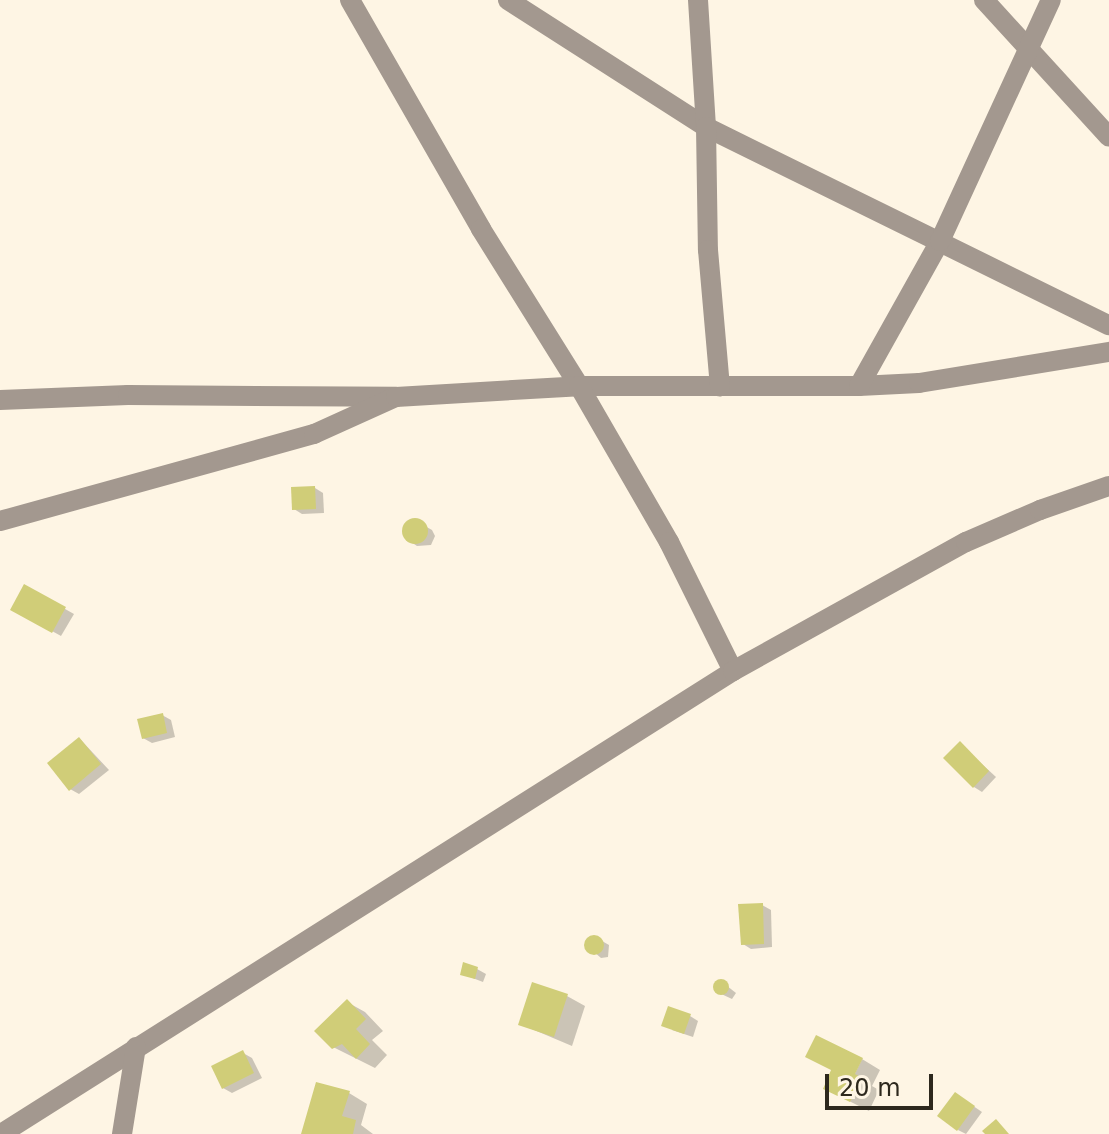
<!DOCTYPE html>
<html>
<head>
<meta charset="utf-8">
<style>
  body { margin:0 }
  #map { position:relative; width:1109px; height:1134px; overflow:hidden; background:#fef5e4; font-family:"DejaVu Sans",sans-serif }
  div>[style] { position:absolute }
  .shadow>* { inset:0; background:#0003 }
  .building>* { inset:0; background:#d0cd78 }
  .round { border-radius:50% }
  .minor>* { height:20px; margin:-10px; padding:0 10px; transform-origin:10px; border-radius:10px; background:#a3988f }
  span { translate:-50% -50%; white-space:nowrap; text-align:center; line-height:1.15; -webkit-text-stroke:7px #fef5e4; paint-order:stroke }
  .scale { position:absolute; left:825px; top:1074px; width:108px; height:36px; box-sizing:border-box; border:4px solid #2d281d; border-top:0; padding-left:10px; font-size:24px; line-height:28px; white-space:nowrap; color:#2d281d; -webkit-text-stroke:6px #fef5e4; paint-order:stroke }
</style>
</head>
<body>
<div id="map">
  <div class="shadow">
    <i style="clip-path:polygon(315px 488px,323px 493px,324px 513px,302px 514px,294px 509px)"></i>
    <i style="clip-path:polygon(416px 521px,432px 530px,435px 536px,431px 545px,417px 546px,408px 540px,404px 530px,406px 524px)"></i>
    <i style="clip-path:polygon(24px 586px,74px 614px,61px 636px,12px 609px)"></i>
    <i style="clip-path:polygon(162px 715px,171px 720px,175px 737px,152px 743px,143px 738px)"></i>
    <i style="clip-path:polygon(80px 739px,109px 770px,79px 794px,70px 789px)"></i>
    <i style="clip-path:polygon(960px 744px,996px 777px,982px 792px,974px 787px)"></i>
    <i style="clip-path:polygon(762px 905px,771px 910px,772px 947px,751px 949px,743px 944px)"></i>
    <i style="clip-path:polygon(595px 937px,609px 945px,608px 957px,601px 958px,586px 945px)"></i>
    <i style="clip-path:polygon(477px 969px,486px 974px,483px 982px,462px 974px)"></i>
    <i style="clip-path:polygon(722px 982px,736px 993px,732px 999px,717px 992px,715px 987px)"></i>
    <i style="clip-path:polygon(567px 996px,585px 1006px,572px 1046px,520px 1024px)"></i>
    <i style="clip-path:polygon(347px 1002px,365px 1012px,383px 1031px,372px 1040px,387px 1055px,375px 1068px,333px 1047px)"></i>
    <i style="clip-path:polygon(690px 1016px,698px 1021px,693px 1037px,672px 1030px)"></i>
    <i style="clip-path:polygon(243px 1053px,252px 1058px,262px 1078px,232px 1093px,223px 1088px)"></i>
    <i style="clip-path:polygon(862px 1059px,880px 1070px,872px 1086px,879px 1090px,869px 1111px,843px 1098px)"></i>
    <i style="clip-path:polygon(317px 1084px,349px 1093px,367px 1104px,361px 1125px,373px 1134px,303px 1134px)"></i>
    <i style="clip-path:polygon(963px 1099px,982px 1112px,966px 1134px,958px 1130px)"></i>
  </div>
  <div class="building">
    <i style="clip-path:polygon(315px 486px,316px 509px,292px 510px,291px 487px)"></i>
    <i class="round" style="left:402px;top:518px;width:26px;height:26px"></i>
    <i style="clip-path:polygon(24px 584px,66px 607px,52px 633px,10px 610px)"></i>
    <i style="clip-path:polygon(163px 713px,167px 733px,142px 739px,137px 719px)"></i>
    <i style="clip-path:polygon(79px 737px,101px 764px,69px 791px,47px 763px)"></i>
    <i style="clip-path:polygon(960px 741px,989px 771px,973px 788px,943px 758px)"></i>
    <i style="clip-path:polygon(763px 903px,764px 944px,741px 945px,738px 904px)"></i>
    <i class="round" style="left:584px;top:935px;width:20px;height:20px"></i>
    <i style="clip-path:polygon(463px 962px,478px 967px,475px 979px,460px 975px)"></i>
    <i class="round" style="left:713px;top:979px;width:16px;height:16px"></i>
    <i style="clip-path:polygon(532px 982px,568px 994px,554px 1037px,518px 1025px)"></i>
    <i style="clip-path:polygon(347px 999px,366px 1019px,356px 1029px,370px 1044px,356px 1059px,342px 1044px,332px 1049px,314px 1031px)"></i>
    <i style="clip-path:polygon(668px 1006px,691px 1014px,684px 1034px,661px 1026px)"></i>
    <i style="clip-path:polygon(816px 1035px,863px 1058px,855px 1074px,862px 1078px,850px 1102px,823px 1089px,831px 1070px,805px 1057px)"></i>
    <i style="clip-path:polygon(243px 1050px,254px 1073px,222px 1089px,211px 1066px)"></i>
    <i style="clip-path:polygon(316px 1082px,350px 1091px,342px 1116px,356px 1120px,353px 1134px,301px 1134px)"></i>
    <i style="clip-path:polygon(955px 1092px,975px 1106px,957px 1131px,937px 1116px)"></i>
    <i style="clip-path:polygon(996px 1119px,1009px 1134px,985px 1134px,982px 1131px)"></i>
  </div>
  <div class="minor">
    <i style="left:350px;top:0;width:264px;rotate:60.2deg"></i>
    <i style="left:481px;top:229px;width:185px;rotate:58deg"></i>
    <i style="left:579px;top:386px;width:280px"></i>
    <i style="left:859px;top:386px;width:60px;rotate:-2.9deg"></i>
    <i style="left:919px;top:383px;width:193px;rotate:-9.3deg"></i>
    <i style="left:508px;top:0;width:235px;rotate:32.7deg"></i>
    <i style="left:706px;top:127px;width:449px;rotate:26.2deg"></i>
    <i style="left:698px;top:0;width:127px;rotate:86.4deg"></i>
    <i style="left:706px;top:127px;width:123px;rotate:89.1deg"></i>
    <i style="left:708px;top:250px;width:137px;rotate:85deg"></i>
    <i style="left:984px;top:0;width:185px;rotate:47.6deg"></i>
    <i style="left:859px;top:386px;width:166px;rotate:-60.8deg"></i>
    <i style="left:940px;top:241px;width:265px;rotate:-65.3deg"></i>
    <i style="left:0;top:400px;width:128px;rotate:-2.2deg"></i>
    <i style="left:128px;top:395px;width:268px;rotate:0.4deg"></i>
    <i style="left:0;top:521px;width:326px;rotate:-15.5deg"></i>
    <i style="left:314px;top:434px;width:90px;rotate:-24.3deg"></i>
    <i style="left:396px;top:397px;width:183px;rotate:-3.4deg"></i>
    <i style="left:579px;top:386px;width:180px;rotate:60deg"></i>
    <i style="left:669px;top:542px;width:144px;rotate:63.6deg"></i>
    <i style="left:1px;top:1134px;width:866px;rotate:-32.31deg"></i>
    <i style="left:733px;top:671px;width:266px;rotate:-29deg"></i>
    <i style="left:966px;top:542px;width:81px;rotate:-23.4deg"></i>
    <i style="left:1040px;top:510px;width:73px;rotate:-19.2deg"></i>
    <i style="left:122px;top:1134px;width:88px;rotate:-80.9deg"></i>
  </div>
  <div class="scale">20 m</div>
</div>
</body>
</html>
